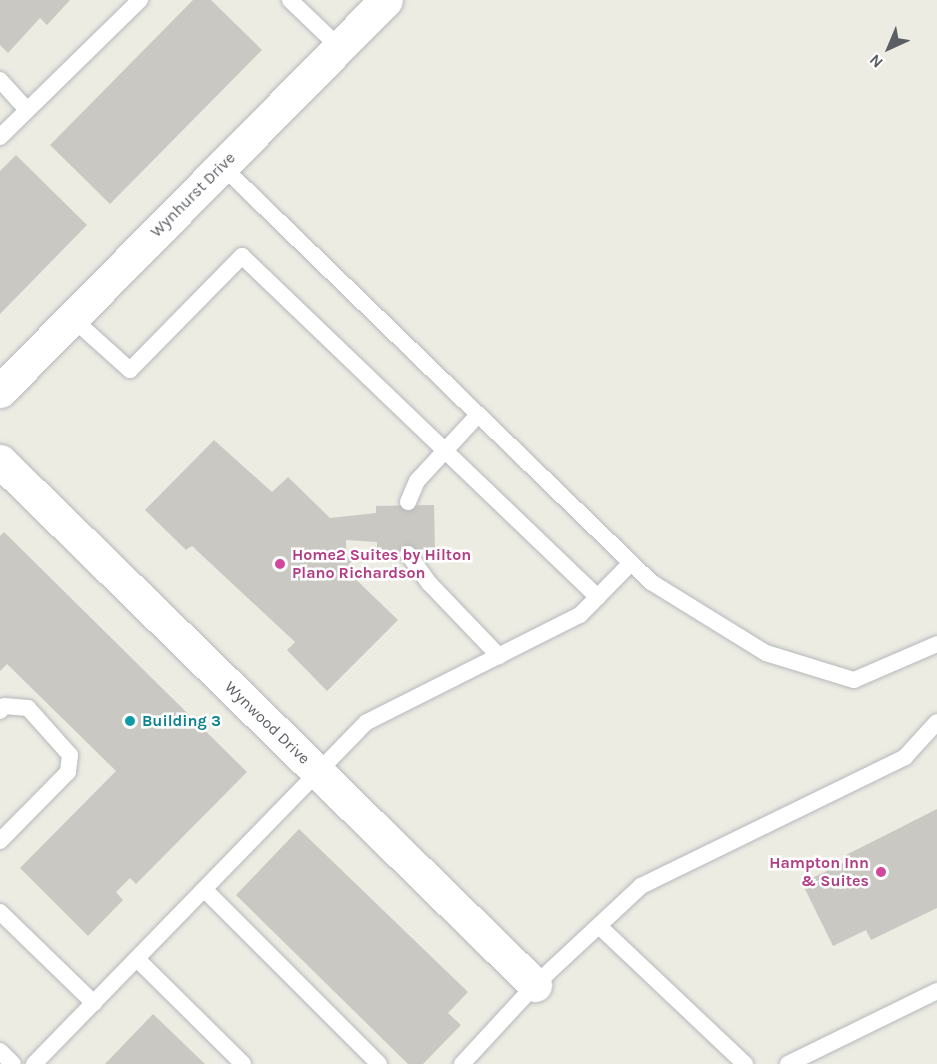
<!DOCTYPE html>
<html>
<head>
<meta charset="utf-8">
<style>
  body { margin:0 }
  #map { position:relative; width:937px; height:1064px; overflow:hidden; background:#edece3; font-family:Karla,sans-serif }
  div>[style] { position:absolute }
  .building>* { inset:0; background:#cac8c2 }
  .roads { filter:drop-shadow(0 0 2px #b5b8bc) drop-shadow(0 0 2px #b5b8bc) }
  .service>* { height:16px; margin:-8px; padding:0 8px; transform-origin:8px; border-radius:8px; background:#fff }
  .minor>* { height:33px; margin:-16.5px; padding:0 16.5px; transform-origin:16.5px; border-radius:16.5px; background:#fff }
  .dots>* { width:16px; height:16px; translate:-50% -50%; box-sizing:border-box; border:3px solid #fff; border-radius:50% }
  span { translate:-50% -50%; white-space:nowrap; text-align:center; line-height:1.15; -webkit-text-stroke:5px #fff; paint-order:stroke }
  .street-label { font-size:16px; color:#5b5e63 }
  .hotel-label { font-size:16px; color:#b23c85; font-weight:700 }
  .left { translate:0 -50%; text-align:left }
  .right { translate:-100% -50%; text-align:right }
  .culture-label { font-size:16px; color:#0d838f; font-weight:700 }
  .north { position:absolute; left:859px; top:18px; width:60px; height:60px; -webkit-text-stroke:4px #fff; paint-order:stroke; rotate:224deg; font-size:16px; font-weight:700; line-height:24px; text-align:center; color:#5b5e63 }
  .north::after { content:''; display:block; margin:auto; width:21px; height:27px; background:#5b5e63; clip-path:polygon(50% 0,100% 100%,50% 72%,0 100%) }
</style>
</head>
<body>
<div id="map">
  <div class="building">
    <i style="clip-path:polygon(0 0,70px 0,47px 25px,40px 18px,8px 53px,0 45px)"></i>
    <i style="clip-path:polygon(193px 0,211px 0,262px 50px,110px 204px,50px 145px)"></i>
    <i style="clip-path:polygon(16px 155px,87px 225px,0 314px,0 171px)"></i>
    <i style="clip-path:polygon(214px 440px,272px 492px,288px 477px,330px 518px,376px 513px,376px 506px,434px 505px,435px 551px,377px 552px,377px 542px,346px 540px,346px 554px,353px 560px,345px 569px,398px 620px,327px 691px,287px 650px,295px 642px,192px 546px,186px 550px,145px 510px)"></i>
    <i style="clip-path:polygon(4px 532px,247px 772px,136px 884px,130px 878px,116px 892px,123px 900px,88px 936px,20px 868px,116px 771px,7px 664px,0 671px,0 536px)"></i>
    <i style="clip-path:polygon(937px 809px,937px 908px,871px 940px,866px 930px,833px 946px,802px 883px,847px 861px,844px 856px)"></i>
    <i style="clip-path:polygon(299px 829px,468px 992px,448px 1013px,461px 1025px,423px 1064px,408px 1064px,236px 895px)"></i>
    <i style="clip-path:polygon(153px 1014px,205px 1064px,105px 1064px)"></i>
  </div>
  <div class="roads">
    <div class="service">
      <i style="left:290px;top:0;width:68px;rotate:43.8deg"></i>
      <i style="left:0;top:80px;width:40px;rotate:48deg"></i>
      <i style="left:0;top:137px;width:196px;rotate:-44.4deg"></i>
      <i style="left:222px;top:166px;width:598px;rotate:44.12deg"></i>
      <i style="left:651px;top:582px;width:135px;rotate:31.7deg"></i>
      <i style="left:766px;top:653px;width:92px;rotate:17.1deg"></i>
      <i style="left:854px;top:680px;width:90px;rotate:-23.4deg"></i>
      <i style="left:72px;top:318px;width:78px;rotate:41.9deg"></i>
      <i style="left:130px;top:370px;width:160px;rotate:-45.5deg"></i>
      <i style="left:242px;top:256px;width:493px;rotate:43.8deg"></i>
      <i style="left:408px;top:502px;width:23px;rotate:-67deg"></i>
      <i style="left:417px;top:481px;width:88px;rotate:-47.3deg"></i>
      <i style="left:408px;top:554px;width:37px;rotate:54deg"></i>
      <i style="left:430px;top:584px;width:100px;rotate:46.2deg"></i>
      <i style="left:0;top:711px;width:6px;rotate:-51deg"></i>
      <i style="left:4px;top:706px;width:24px;rotate:5deg"></i>
      <i style="left:28px;top:708px;width:63px;rotate:48.2deg"></i>
      <i style="left:70px;top:755px;width:17px;rotate:97deg"></i>
      <i style="left:68px;top:772px;width:97px;rotate:134.6deg"></i>
      <i style="left:205px;top:890px;width:246px;rotate:45deg"></i>
      <i style="left:0;top:912px;width:131px;rotate:44.1deg"></i>
      <i style="left:599px;top:926px;width:201px;rotate:43.4deg"></i>
      <i style="left:137px;top:959px;width:149px;rotate:44.7deg"></i>
      <i style="left:0;top:1051px;width:18px;rotate:45deg"></i>
      <i style="left:34px;top:1064px;width:477px;rotate:-45.8deg"></i>
      <i style="left:367px;top:722px;width:238px;rotate:-26.7deg"></i>
      <i style="left:580px;top:615px;width:73px;rotate:-45.6deg"></i>
      <i style="left:462px;top:1064px;width:108px;rotate:-47.3deg"></i>
      <i style="left:535px;top:985px;width:145px;rotate:-43deg"></i>
      <i style="left:641px;top:886px;width:294px;rotate:-26deg"></i>
      <i style="left:905px;top:757px;width:47px;rotate:-47.6deg"></i>
      <i style="left:788px;top:1064px;width:166px;rotate:-26.1deg"></i>
    </div>
    <div class="minor">
      <i style="left:0;top:391px;width:549px;rotate:-45.37deg"></i>
      <i style="left:0;top:461px;width:749px;rotate:44.4deg"></i>
    </div>
  </div>
  <div class="dots">
    <i style="left:280px;top:564px;background:#d1479c"></i>
    <i style="left:130px;top:721px;background:#0f9aa8"></i>
    <i style="left:881px;top:872px;background:#d1479c"></i>
  </div>
  <div class="street-label">
    <span style="left:193px;top:195px;rotate:-45deg">Wynhurst Drive</span>
    <span style="left:267px;top:723px;rotate:44deg">Wynwood Drive</span>
  </div>
  <div class="hotel-label">
    <span class="left" style="left:292px;top:564px">Home2 Suites by Hilton<br>Plano Richardson</span>
    <span class="right" style="left:869px;top:872px">Hampton Inn<br>&amp; Suites</span>
  </div>
  <div class="culture-label">
    <span class="left" style="left:142px;top:721px">Building 3</span>
  </div>
  <div class="north">N</div>
</div>
</body>
</html>
